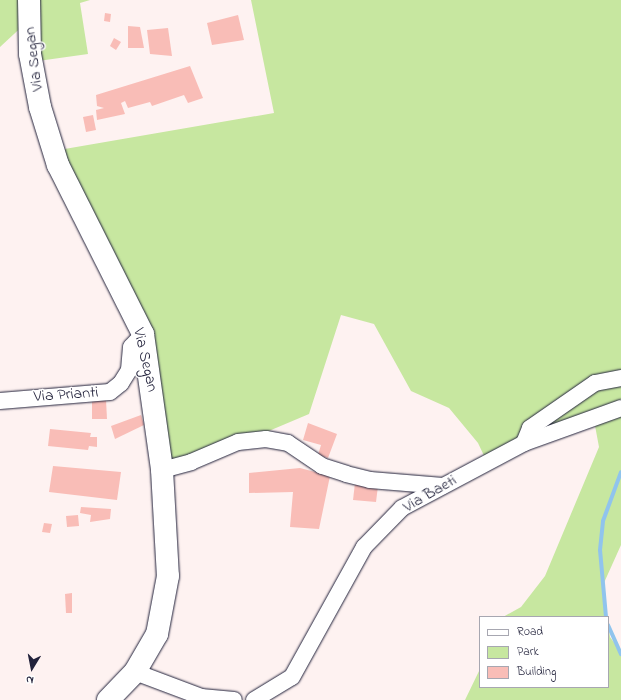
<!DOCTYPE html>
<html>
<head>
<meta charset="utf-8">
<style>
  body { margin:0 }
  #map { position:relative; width:621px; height:700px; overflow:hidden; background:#fef2f1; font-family:"Indie Flower",sans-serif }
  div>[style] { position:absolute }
  .green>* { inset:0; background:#c7e7a0 }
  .stream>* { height:4px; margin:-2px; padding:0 2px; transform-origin:2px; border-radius:2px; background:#90c4ed }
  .building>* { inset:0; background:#f9bdb7 }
  .roads { filter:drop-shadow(0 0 1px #22223b) drop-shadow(0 0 1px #22223b) }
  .street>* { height:16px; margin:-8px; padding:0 8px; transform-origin:8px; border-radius:8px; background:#fff }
  .secondary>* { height:22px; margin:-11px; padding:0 11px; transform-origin:11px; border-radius:11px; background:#fff }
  span { translate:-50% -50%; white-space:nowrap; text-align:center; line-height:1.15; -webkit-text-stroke:3px #fff; paint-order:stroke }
  .street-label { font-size:16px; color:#22223b }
  .legend { position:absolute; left:479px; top:616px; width:130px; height:72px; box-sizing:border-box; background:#fff; border:1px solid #a7a7b1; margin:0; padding:5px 7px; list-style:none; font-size:12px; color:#22223b }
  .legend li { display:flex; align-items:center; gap:8px; height:20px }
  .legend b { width:20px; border:1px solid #a7a7b1 }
  .north { position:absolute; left:12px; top:648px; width:40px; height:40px; -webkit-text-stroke:3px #fff; paint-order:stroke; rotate:190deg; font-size:11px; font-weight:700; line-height:16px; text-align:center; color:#22223b }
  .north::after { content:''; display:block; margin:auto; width:14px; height:18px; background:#22223b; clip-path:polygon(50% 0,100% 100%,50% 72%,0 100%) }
</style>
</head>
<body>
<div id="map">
  <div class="green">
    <i style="clip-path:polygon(0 0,90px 0,80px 3px,88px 54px,31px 62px,28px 21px,0 47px)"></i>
    <i style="clip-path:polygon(251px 0,621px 0,621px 545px,603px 585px,607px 617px,503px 617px,521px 607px,545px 576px,599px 447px,593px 415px,487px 462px,478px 443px,449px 408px,411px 391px,374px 324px,341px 315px,309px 414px,164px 475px,157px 390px,53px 151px,274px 113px)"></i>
    <i style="clip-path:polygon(608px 622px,610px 637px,621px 652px,621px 700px,465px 700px,480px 669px,480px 687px,608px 687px)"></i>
  </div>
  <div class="stream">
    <i style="left:606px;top:617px;width:67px;rotate:-95.1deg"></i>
    <i style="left:600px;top:550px;width:29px;rotate:-84deg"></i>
    <i style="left:603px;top:521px;width:52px;rotate:-69.8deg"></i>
    <i style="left:608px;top:625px;width:32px;rotate:66deg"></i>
  </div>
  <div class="building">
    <i style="clip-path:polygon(105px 13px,111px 14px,110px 22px,104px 21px)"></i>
    <i style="clip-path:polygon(238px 15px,244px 40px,212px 45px,207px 23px)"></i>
    <i style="clip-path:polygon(128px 26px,140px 27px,144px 48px,128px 48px)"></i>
    <i style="clip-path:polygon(168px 28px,172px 56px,150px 54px,147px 30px)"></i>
    <i style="clip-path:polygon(114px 38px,121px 42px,116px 50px,110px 46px)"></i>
    <i style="clip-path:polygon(190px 66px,203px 98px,188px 103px,184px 95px,152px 106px,150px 102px,128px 108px,125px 101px,121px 103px,125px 114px,97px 120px,96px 110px,104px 108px,97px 106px,96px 95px)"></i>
    <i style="clip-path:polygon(93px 115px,96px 130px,86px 132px,83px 117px)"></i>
    <i style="clip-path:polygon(106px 400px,107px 419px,92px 419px,92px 401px)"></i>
    <i style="clip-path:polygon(141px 415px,144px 425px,115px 439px,111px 426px)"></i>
    <i style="clip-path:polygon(308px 423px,337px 434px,328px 458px,318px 455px,321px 445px,303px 440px)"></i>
    <i style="clip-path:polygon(50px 429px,91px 433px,90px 437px,97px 437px,97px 447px,89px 446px,88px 450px,48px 446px)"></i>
    <i style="clip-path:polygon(53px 466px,121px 472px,117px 500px,49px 492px)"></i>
    <i style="clip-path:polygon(300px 468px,330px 476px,319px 529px,290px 527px,293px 492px,249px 493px,249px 473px)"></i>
    <i style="clip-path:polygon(355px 483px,378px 486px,376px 502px,353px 500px)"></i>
    <i style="clip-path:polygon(81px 507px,111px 509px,110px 519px,90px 522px,91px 515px,80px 513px)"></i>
    <i style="clip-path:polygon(78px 515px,79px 526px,67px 527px,66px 516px)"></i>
    <i style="clip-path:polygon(44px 523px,52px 524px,50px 533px,42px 532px)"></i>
    <i style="clip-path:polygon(72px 593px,72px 613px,66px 613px,65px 594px)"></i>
  </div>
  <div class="roads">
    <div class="street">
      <i style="left:0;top:401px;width:110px;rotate:-4.7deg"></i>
      <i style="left:110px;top:392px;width:14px;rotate:-39deg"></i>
      <i style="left:121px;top:383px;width:15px;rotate:-58deg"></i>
      <i style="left:129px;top:370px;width:23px;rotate:-85deg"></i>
      <i style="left:131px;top:347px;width:18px;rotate:-47deg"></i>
      <i style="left:524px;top:443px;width:16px;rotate:-68deg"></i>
      <i style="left:530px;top:428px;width:79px;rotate:-34.7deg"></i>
      <i style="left:595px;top:383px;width:26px;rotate:-11deg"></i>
      <i style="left:162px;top:470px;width:30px;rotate:-15deg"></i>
      <i style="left:191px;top:462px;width:51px;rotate:-23.1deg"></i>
      <i style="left:238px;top:442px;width:28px;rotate:-6deg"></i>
      <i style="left:266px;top:439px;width:22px;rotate:10deg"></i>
      <i style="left:288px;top:443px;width:41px;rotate:34.1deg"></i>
      <i style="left:322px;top:466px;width:25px;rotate:18deg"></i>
      <i style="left:346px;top:474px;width:25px;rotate:14deg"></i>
      <i style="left:370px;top:480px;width:73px;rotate:4.7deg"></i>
      <i style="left:135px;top:672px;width:71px;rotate:20.7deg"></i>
      <i style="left:201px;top:697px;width:33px;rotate:5deg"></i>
      <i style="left:254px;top:700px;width:44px;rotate:-31.2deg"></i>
      <i style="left:292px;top:677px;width:149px;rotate:-61deg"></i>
      <i style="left:364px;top:547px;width:54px;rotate:-45.7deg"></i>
      <i style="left:402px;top:508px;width:138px;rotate:-28deg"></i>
      <i style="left:524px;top:443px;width:103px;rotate:-19.8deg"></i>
    </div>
    <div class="secondary">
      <i style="left:29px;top:0;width:54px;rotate:88.9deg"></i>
      <i style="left:30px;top:54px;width:54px;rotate:79.3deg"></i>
      <i style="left:40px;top:107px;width:61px;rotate:72.8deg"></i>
      <i style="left:58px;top:165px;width:189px;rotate:63.3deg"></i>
      <i style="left:143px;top:334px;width:137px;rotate:82deg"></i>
      <i style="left:162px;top:470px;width:106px;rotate:86.8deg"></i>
      <i style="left:168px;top:576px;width:59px;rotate:100.7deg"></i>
      <i style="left:157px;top:634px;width:44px;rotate:120.1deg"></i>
      <i style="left:135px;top:672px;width:39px;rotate:134deg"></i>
    </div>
  </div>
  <div class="street-label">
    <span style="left:34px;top:59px;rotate:-97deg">Via Segan</span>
    <span style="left:145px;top:360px;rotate:77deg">Via Segan</span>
    <span style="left:66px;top:395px;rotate:-4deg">Via Prianti</span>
    <span style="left:430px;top:494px;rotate:-30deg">Via Baeti</span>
  </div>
  <ul class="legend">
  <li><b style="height:5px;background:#fff"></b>Road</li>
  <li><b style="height:11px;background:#c7e7a0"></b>Park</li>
  <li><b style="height:11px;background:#f9bdb7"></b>Building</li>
  </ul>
  <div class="north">N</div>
</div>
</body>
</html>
